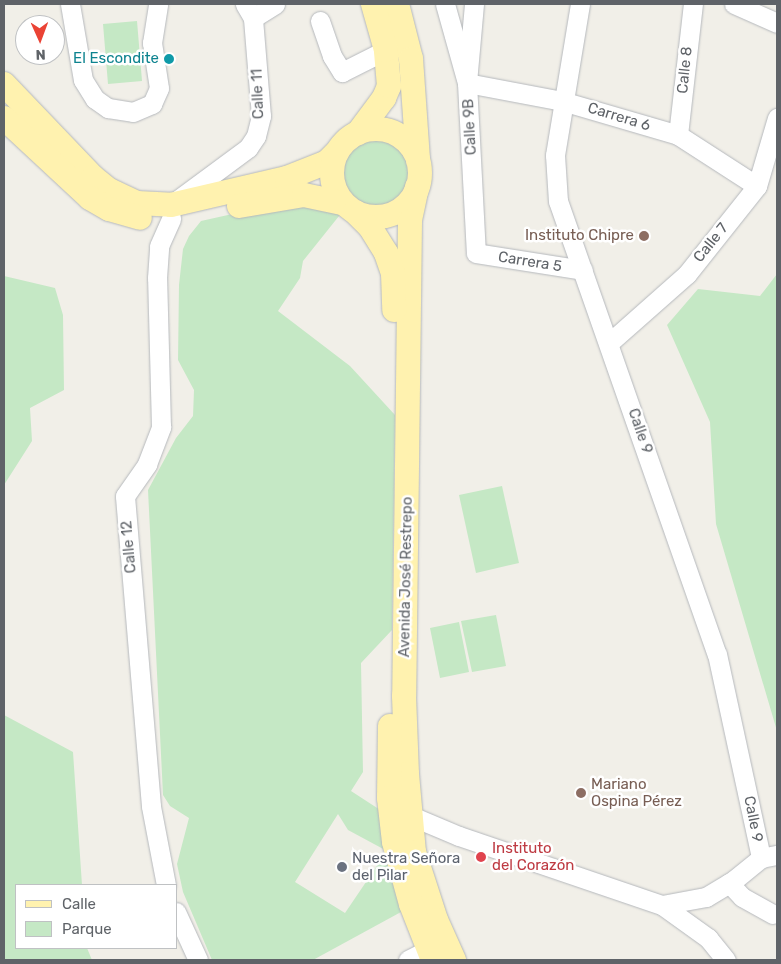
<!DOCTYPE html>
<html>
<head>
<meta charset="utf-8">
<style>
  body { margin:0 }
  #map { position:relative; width:781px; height:964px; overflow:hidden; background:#f1efe8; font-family:Rubik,sans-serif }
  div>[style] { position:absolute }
  .green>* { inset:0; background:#c5e8c5 }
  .round { border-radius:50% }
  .roads { filter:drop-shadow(0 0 1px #b5b8bc) drop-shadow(0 0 1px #b5b8bc) }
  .minor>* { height:19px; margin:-9.5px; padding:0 9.5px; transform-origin:9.5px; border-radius:9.5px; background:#fff }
  .major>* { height:24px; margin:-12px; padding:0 12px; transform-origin:12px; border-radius:12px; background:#fff2af }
  .major>.ring { margin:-12px; padding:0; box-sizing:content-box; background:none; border:24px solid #fff2af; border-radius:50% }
  .dots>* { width:14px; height:14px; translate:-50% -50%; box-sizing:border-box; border:2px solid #fff; border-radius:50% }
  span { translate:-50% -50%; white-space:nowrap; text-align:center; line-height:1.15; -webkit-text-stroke:5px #fff; paint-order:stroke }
  .culture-label { font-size:15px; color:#0d838f }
  .right { translate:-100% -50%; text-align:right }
  .street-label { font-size:15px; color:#5f6368 }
  .education-label { font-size:15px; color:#785e54 }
  .left { translate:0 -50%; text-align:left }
  .health-label { font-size:15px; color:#be3a42 }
  .worship-label { font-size:15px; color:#5b616d }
  .frame { position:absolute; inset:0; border:5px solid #5f6368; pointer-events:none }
  .legend { position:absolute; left:15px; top:884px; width:162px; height:65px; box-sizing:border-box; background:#fff; border:1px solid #bfc1c3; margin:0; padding:6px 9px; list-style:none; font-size:15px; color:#5f6368 }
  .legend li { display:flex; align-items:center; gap:10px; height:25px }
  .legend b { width:25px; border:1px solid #bfc1c3 }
  .north { position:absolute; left:15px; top:15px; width:50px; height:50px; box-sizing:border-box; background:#fff; border:1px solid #bfc1c3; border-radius:50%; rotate:178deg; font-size:14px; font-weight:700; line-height:20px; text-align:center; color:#5f6368 }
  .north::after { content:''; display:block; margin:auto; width:18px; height:22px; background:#ea4335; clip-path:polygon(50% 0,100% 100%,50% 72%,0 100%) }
</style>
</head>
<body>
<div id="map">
  <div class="green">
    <i style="clip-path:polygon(137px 21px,142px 81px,108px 84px,103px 24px)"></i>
    <i class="round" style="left:343px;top:140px;width:66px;height:66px"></i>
    <i style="clip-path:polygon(evenodd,296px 200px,343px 211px,303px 261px,300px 278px,278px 311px,350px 366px,395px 415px,392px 630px,361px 663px,363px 772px,351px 791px,391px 817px,423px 900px,313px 960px,212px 960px,183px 892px,177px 864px,189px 818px,170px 806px,163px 795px,148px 490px,176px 438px,193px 416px,194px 390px,178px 360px,179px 285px,183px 249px,189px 236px,201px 221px,296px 200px,338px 814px,348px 830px,387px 851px,345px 913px,295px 882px,338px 814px)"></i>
    <i style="clip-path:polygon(777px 274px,777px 731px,716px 524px,710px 422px,667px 325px,698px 289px,760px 296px)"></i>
    <i style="clip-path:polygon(4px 276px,55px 288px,63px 315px,64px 390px,30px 408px,32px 441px,4px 485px)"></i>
    <i style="clip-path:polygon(502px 486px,519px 563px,476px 573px,459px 495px)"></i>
    <i style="clip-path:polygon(496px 615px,506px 666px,472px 672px,461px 621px)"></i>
    <i style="clip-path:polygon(459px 622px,469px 672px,440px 678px,430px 628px)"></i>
    <i style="clip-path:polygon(4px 715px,73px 752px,82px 885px,16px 885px,16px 948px,87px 948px,92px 960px,4px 960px)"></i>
  </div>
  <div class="roads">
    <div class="minor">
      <i style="left:70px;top:4px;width:77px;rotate:80.3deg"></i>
      <i style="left:83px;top:80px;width:22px;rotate:58deg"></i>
      <i style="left:95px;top:99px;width:16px;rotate:35deg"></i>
      <i style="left:108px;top:108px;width:25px;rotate:9deg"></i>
      <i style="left:133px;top:112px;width:21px;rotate:-23deg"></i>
      <i style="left:152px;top:104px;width:17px;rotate:-66deg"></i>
      <i style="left:159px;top:88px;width:46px;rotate:-98.8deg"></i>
      <i style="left:152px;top:43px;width:39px;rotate:-81deg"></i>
      <i style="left:445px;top:4px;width:82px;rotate:74.4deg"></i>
      <i style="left:467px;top:83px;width:170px;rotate:87deg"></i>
      <i style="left:476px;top:253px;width:108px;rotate:9deg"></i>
      <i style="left:474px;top:4px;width:79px;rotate:95.1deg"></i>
      <i style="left:467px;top:83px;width:97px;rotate:10.7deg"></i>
      <i style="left:562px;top:101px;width:121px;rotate:16.3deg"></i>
      <i style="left:678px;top:135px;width:94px;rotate:32.8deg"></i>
      <i style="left:580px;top:4px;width:153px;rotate:99.4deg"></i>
      <i style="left:555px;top:155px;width:46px;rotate:86.3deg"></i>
      <i style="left:558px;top:201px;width:480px;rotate:70.7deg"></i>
      <i style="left:717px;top:654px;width:209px;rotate:77.8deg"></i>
      <i style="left:734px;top:4px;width:47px;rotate:23.8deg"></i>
      <i style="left:253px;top:18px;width:26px;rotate:-32deg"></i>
      <i style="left:320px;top:21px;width:37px;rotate:71deg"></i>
      <i style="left:332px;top:56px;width:19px;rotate:58deg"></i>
      <i style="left:342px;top:72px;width:49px;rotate:-26.6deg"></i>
      <i style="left:678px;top:135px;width:132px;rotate:-83.5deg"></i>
      <i style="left:175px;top:202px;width:91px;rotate:-36.5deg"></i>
      <i style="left:248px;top:148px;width:14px;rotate:-56deg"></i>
      <i style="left:256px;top:136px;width:21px;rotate:-76deg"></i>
      <i style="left:261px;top:116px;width:98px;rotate:-94.7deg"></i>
      <i style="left:253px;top:18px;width:16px;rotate:-120deg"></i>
      <i style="left:609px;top:343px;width:104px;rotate:-41.5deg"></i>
      <i style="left:687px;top:274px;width:112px;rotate:-51.5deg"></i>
      <i style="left:757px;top:186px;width:71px;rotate:-73.6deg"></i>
      <i style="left:401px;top:809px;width:10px;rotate:37deg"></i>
      <i style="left:409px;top:815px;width:54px;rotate:22.8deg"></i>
      <i style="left:459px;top:836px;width:214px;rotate:18.8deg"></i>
      <i style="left:662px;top:905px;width:57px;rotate:35.7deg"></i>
      <i style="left:708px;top:938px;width:28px;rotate:51deg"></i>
      <i style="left:729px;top:883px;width:19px;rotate:47deg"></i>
      <i style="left:742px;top:897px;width:35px;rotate:29deg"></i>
      <i style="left:166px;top:885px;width:80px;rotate:-100.8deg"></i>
      <i style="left:151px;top:806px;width:311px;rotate:-94.8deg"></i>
      <i style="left:125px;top:496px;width:39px;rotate:-55deg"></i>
      <i style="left:147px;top:464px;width:40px;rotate:-69deg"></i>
      <i style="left:161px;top:427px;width:149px;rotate:-91.5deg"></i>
      <i style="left:157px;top:278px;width:32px;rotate:-86deg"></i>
      <i style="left:159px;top:246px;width:30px;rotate:-66deg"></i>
      <i style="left:662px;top:905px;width:45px;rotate:-10.3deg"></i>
      <i style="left:706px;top:897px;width:33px;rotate:-31deg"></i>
      <i style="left:734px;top:880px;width:35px;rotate:-39deg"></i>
      <i style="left:761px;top:858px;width:16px;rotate:-11deg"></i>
      <i style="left:176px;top:912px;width:53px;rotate:65.4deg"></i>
      <i style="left:408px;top:960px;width:22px;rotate:-27deg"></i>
    </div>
    <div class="major">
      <i style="left:397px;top:4px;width:57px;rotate:75.7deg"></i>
      <i style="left:411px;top:59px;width:101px;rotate:86deg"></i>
      <i style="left:4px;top:84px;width:129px;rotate:46.3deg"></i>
      <i style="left:93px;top:177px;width:21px;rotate:39deg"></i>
      <i style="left:109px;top:190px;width:31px;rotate:25deg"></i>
      <i style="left:137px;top:203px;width:34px;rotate:3deg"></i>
      <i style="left:171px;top:205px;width:119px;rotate:-13.1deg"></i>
      <i style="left:287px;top:178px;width:43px;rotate:-21.8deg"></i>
      <i style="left:327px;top:162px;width:13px;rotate:-45deg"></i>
      <i style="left:4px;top:118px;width:117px;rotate:42.9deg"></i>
      <i style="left:90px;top:198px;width:22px;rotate:30deg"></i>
      <i style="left:109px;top:209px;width:32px;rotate:16deg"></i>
      <i class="ring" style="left:332px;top:129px;width:64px;height:64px"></i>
      <i style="left:358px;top:133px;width:44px;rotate:-53.4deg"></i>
      <i style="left:384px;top:98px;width:13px;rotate:-67deg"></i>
      <i style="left:389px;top:86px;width:36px;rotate:-95deg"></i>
      <i style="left:386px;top:50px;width:48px;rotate:-105.8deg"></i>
      <i style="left:417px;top:187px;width:35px;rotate:102deg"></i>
      <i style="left:410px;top:221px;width:475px;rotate:90.7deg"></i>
      <i style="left:404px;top:696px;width:78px;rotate:87.8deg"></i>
      <i style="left:407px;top:774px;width:78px;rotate:84.9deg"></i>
      <i style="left:414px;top:852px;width:71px;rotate:72.1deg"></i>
      <i style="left:436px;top:920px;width:44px;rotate:65.8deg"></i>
      <i style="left:239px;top:206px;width:66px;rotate:-9.6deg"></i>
      <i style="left:304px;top:195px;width:40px;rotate:12deg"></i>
      <i style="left:355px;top:212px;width:21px;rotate:45deg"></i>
      <i style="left:370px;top:227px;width:31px;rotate:58deg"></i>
      <i style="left:386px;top:253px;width:21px;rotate:71deg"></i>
      <i style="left:393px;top:273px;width:37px;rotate:88deg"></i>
      <i style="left:390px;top:726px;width:72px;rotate:90.8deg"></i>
      <i style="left:389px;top:798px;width:44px;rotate:83.5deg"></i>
      <i style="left:394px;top:842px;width:64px;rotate:74.7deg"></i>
      <i style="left:411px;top:904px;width:60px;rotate:68.6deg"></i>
    </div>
  </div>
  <div class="dots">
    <i style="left:169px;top:59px;background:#0f9aa8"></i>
    <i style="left:644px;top:236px;background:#8d6e63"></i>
    <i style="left:581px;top:793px;background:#8d6e63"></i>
    <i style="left:481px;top:857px;background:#e0444e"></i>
    <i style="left:342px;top:867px;background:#6b7280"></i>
  </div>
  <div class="culture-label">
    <span class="right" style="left:159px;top:59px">El Escondite</span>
  </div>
  <div class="street-label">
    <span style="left:685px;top:70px;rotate:-84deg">Calle 8</span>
    <span style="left:258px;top:94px;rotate:-92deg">Calle 11</span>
    <span style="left:619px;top:117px;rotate:17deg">Carrera 6</span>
    <span style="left:470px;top:127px;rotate:-93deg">Calle 9B</span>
    <span style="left:711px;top:243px;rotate:-51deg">Calle 7</span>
    <span style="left:530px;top:262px;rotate:9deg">Carrera 5</span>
    <span style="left:640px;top:431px;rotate:71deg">Calle 9</span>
    <span style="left:129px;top:547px;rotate:-95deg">Calle 12</span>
    <span style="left:406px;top:577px;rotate:-89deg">Avenida José Restrepo</span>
    <span style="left:753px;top:819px;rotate:79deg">Calle 9</span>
  </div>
  <div class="education-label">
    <span class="right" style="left:634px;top:236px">Instituto Chipre</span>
    <span class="left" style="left:591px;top:793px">Mariano<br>Ospina Pérez</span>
  </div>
  <div class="health-label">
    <span class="left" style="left:492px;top:857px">Instituto<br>del Corazón</span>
  </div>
  <div class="worship-label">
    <span class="left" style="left:352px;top:867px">Nuestra Señora<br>del Pilar</span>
  </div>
  <div class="frame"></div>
  <ul class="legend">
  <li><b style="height:6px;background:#fff2af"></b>Calle</li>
  <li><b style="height:14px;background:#c5e8c5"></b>Parque</li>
  </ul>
  <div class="north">N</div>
</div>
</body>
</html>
